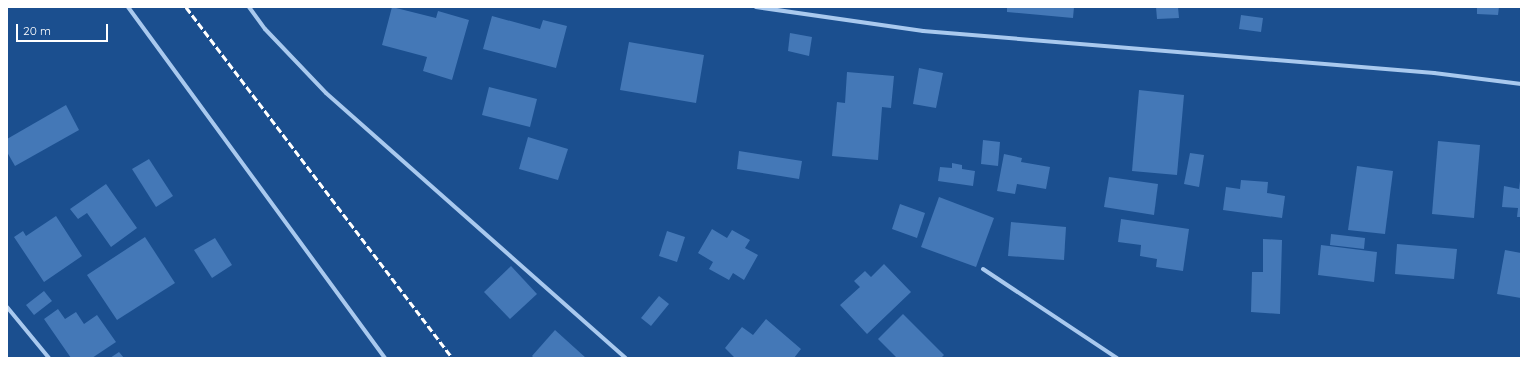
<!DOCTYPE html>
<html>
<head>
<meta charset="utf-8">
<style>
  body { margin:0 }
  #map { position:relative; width:1528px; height:365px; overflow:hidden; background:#1b4f8f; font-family:Quicksand,sans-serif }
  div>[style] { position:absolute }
  .building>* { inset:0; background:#4478b7 }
  .street>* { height:4px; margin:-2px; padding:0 2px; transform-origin:2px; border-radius:2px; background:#a9c9ee }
  .rail>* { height:3px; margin-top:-1.5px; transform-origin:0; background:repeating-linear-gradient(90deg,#fff 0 7px,transparent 0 10px) }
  span { translate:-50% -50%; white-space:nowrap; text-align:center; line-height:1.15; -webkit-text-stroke:3px #1b4f8f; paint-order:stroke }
  .frame { position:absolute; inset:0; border:8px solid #fff; pointer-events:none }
  .scale { position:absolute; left:16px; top:24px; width:92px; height:18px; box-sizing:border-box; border:2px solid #fff; border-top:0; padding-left:5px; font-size:12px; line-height:14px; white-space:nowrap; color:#fff; -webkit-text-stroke:3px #1b4f8f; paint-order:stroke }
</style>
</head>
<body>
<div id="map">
  <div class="building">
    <i style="clip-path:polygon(392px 7px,436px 18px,438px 11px,469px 20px,452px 80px,423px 71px,427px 57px,382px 45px)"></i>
    <i style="clip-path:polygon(1007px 7px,1074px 7px,1073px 18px,1007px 12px)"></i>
    <i style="clip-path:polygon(1156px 7px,1178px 7px,1179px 18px,1157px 19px)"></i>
    <i style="clip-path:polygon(1477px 7px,1499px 7px,1498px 15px,1477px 14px)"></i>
    <i style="clip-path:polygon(1241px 15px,1263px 18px,1261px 32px,1239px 29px)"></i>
    <i style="clip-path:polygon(492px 16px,540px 29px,543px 20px,567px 26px,556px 68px,483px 49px)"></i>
    <i style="clip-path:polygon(790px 33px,812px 37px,809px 56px,788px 51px)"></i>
    <i style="clip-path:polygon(629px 42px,704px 55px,696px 103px,620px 90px)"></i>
    <i style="clip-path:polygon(919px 68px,943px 73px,936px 108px,913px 104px)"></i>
    <i style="clip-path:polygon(847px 72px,894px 76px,891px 108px,882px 107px,878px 160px,832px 156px,837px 102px,845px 103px)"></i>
    <i style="clip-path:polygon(489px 87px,537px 99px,530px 127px,482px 115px)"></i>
    <i style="clip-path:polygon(1139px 90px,1184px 95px,1177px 175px,1132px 171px)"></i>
    <i style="clip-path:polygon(66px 105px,79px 130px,15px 166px,7px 152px,7px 139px)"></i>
    <i style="clip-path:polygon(528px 137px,568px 149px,558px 180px,519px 169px)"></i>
    <i style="clip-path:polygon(983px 140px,1000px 142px,998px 166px,981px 164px)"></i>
    <i style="clip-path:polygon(1438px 141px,1480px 145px,1474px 218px,1432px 214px)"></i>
    <i style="clip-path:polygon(739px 151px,802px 161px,799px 179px,737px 169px)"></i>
    <i style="clip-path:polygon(1190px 153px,1204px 155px,1199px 187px,1184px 184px)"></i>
    <i style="clip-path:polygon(1004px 154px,1022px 158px,1021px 162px,1050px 167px,1046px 189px,1017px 184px,1015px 194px,997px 191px)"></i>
    <i style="clip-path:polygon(149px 159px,173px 196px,156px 207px,132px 169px)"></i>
    <i style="clip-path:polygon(952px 163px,962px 165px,962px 169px,975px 171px,973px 186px,938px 181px,940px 167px,952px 168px)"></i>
    <i style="clip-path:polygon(1357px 166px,1393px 171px,1385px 234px,1348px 230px)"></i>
    <i style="clip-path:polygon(1109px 177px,1158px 184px,1154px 215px,1104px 207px)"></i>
    <i style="clip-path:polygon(1241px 180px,1268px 182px,1267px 193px,1285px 196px,1282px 218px,1223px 210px,1226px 187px,1240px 189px)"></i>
    <i style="clip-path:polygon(1520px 181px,1521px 181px,1521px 217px,1517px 217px,1518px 208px,1502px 207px,1504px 186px,1519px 189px)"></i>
    <i style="clip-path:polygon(106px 184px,137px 228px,111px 247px,87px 213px,78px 219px,70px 209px)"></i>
    <i style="clip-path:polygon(939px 197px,994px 218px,976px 267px,921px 247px)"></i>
    <i style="clip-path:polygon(900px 204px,925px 213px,917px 238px,892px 229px)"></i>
    <i style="clip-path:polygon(56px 216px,82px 256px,44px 282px,14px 237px,23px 231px,26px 236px)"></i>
    <i style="clip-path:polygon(1121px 219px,1189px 229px,1183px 271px,1156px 267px,1157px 259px,1140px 256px,1141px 245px,1118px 242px)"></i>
    <i style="clip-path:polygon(1011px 222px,1066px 227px,1064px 260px,1008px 256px)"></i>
    <i style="clip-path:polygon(712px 229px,727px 238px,732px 230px,750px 240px,745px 248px,758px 255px,744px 280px,733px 273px,729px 280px,709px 269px,713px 262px,698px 253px)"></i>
    <i style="clip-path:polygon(667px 231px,685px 237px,677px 262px,659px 256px)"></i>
    <i style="clip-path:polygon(1331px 234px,1365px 238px,1364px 249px,1330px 245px)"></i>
    <i style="clip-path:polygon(145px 237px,175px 283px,117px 320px,87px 275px)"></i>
    <i style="clip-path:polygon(215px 238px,232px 265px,212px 278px,194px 250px)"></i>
    <i style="clip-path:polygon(1263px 239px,1282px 240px,1280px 314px,1251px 312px,1252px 272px,1263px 272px)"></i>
    <i style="clip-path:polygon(1397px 244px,1457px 249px,1454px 279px,1395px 274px)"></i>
    <i style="clip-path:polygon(1321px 245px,1377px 252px,1374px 282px,1318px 275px)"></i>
    <i style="clip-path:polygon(1505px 250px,1521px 253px,1521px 298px,1497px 294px)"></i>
    <i style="clip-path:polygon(884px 264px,911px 292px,867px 334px,840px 305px,860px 287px,854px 281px,865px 271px,871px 277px)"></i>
    <i style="clip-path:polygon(511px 266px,537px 294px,510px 319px,484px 292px)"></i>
    <i style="clip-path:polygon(44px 291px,52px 301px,34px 315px,26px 305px)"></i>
    <i style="clip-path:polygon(659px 296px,669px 304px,651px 326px,641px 318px)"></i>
    <i style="clip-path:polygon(58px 309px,65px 319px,76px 312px,84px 324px,97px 315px,116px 342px,92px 358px,71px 358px,44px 319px)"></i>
    <i style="clip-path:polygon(903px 314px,944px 355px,941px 358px,897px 358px,878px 339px)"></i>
    <i style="clip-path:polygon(766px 319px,801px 349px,794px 358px,735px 358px,725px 348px,742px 327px,753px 335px)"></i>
    <i style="clip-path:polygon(555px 330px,586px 358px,534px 358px,532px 356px)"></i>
    <i style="clip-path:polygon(119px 352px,124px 358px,110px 358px)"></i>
  </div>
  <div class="street">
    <i style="left:128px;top:7px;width:435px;rotate:53.8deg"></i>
    <i style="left:249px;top:7px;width:27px;rotate:54deg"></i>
    <i style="left:265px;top:29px;width:88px;rotate:46.4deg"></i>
    <i style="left:326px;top:93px;width:400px;rotate:41.5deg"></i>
    <i style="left:756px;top:7px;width:169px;rotate:8.2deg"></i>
    <i style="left:923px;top:31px;width:513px;rotate:4.7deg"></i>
    <i style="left:1434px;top:73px;width:88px;rotate:7.2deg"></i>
    <i style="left:983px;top:269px;width:161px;rotate:33.6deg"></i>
    <i style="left:7px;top:307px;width:66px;rotate:50.5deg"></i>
  </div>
  <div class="rail">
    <i style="left:186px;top:7px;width:440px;rotate:52.8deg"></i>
  </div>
  <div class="frame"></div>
  <div class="scale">20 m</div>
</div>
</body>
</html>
